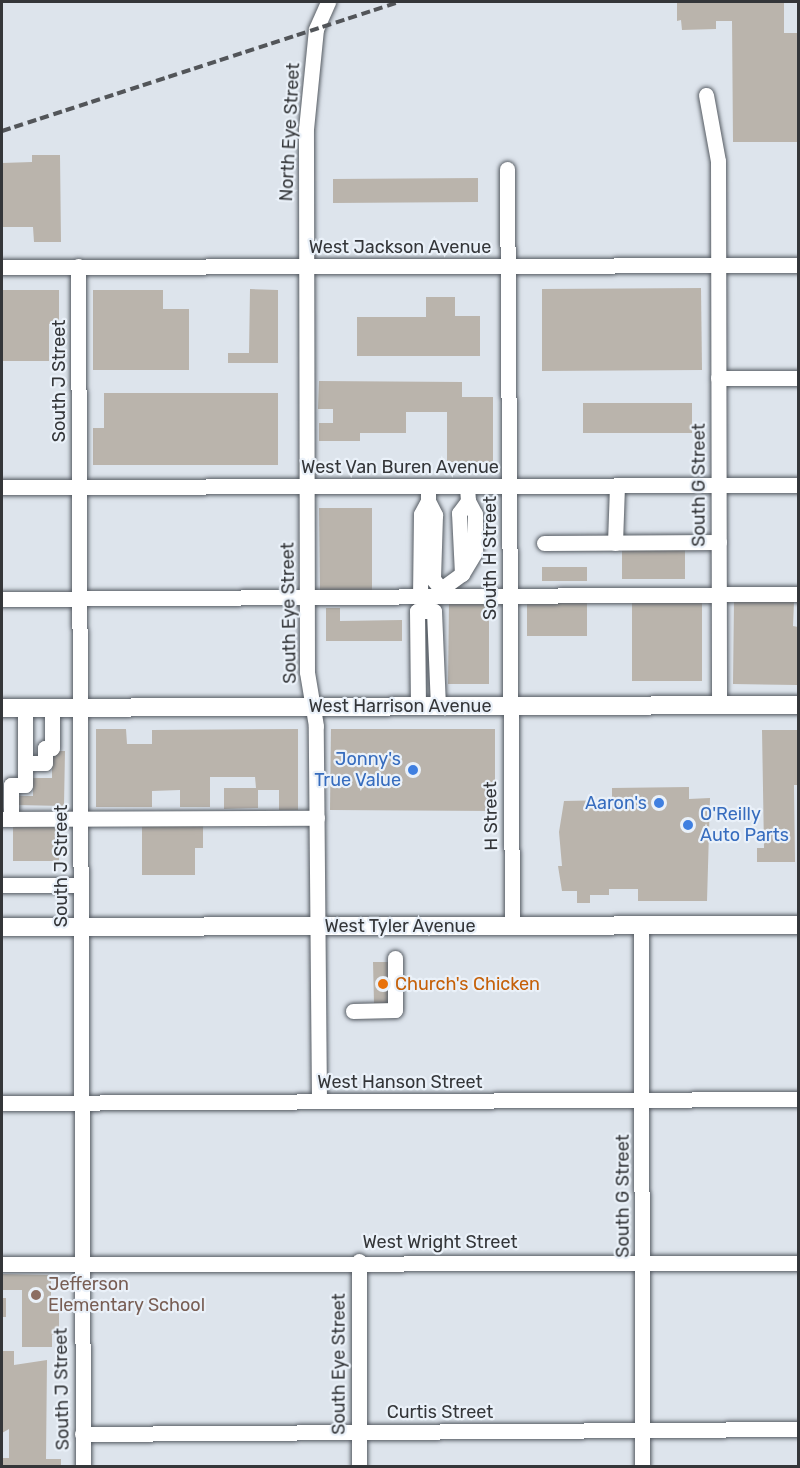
<!DOCTYPE html>
<html>
<head>
<meta charset="utf-8">
<style>
  body { margin:0 }
  #map { position:relative; width:800px; height:1468px; overflow:hidden; background:#dde4ec; font-family:Rubik,sans-serif }
  div>[style] { position:absolute }
  .building>* { inset:0; background:#bab4ac }
  .roads { filter:drop-shadow(0 0 2px #555b62) drop-shadow(0 0 2px #555b62) }
  .minor>* { height:15px; margin:-7.5px; padding:0 7.5px; transform-origin:7.5px; border-radius:7.5px; background:#fff }
  .major>* { height:18px; margin:-9px; padding:0 9px; transform-origin:9px; border-radius:9px; background:#fff }
  .rail>* { height:4px; margin-top:-2px; transform-origin:0; background:repeating-linear-gradient(90deg,#525559 0 9px,transparent 0 13.5px) }
  .dots>* { width:16px; height:16px; translate:-50% -50%; box-sizing:border-box; border:3px solid #eaf1f9; border-radius:50% }
  span { translate:-50% -50%; white-space:nowrap; text-align:center; line-height:1.15; -webkit-text-stroke:4.5px #eaf1f9; paint-order:stroke }
  .street-label { font-size:18px; color:#343639 }
  .shop-label { font-size:18px; color:#366cbe }
  .right { translate:-100% -50%; text-align:right }
  .left { translate:0 -50%; text-align:left }
  .food-label { font-size:18px; color:#c56008 }
  .education-label { font-size:18px; color:#785e54 }
  .frame { position:absolute; inset:0; border:3px solid #343639; pointer-events:none }
</style>
</head>
<body>
<div id="map">
  <div class="building">
    <i style="clip-path:polygon(677px 2px,784px 2px,784px 33px,798px 33px,798px 142px,733px 142px,732px 21px,716px 21px,716px 29px,682px 30px,681px 20px,677px 21px)"></i>
    <i style="clip-path:polygon(32px 155px,60px 155px,61px 242px,34px 242px,33px 227px,2px 227px,2px 163px,32px 162px)"></i>
    <i style="clip-path:polygon(478px 178px,478px 202px,333px 203px,333px 179px)"></i>
    <i style="clip-path:polygon(701px 288px,702px 370px,542px 371px,542px 289px)"></i>
    <i style="clip-path:polygon(250px 289px,278px 290px,278px 363px,228px 363px,228px 353px,249px 353px)"></i>
    <i style="clip-path:polygon(2px 290px,59px 290px,59px 324px,49px 324px,49px 361px,2px 361px)"></i>
    <i style="clip-path:polygon(93px 290px,163px 290px,163px 309px,189px 309px,189px 370px,93px 370px)"></i>
    <i style="clip-path:polygon(426px 297px,455px 297px,455px 316px,480px 316px,480px 356px,357px 356px,357px 317px,426px 317px)"></i>
    <i style="clip-path:polygon(319px 381px,462px 382px,462px 397px,493px 397px,493px 462px,447px 462px,447px 412px,406px 412px,406px 433px,360px 433px,360px 441px,319px 441px,319px 423px,333px 423px,333px 409px,318px 409px)"></i>
    <i style="clip-path:polygon(104px 393px,278px 393px,278px 465px,93px 465px,93px 428px,104px 428px)"></i>
    <i style="clip-path:polygon(583px 403px,692px 403px,692px 433px,583px 433px)"></i>
    <i style="clip-path:polygon(319px 508px,372px 508px,372px 591px,320px 591px)"></i>
    <i style="clip-path:polygon(622px 550px,685px 550px,685px 579px,622px 579px)"></i>
    <i style="clip-path:polygon(542px 567px,587px 567px,587px 581px,542px 581px)"></i>
    <i style="clip-path:polygon(702px 600px,702px 681px,632px 681px,632px 601px)"></i>
    <i style="clip-path:polygon(449px 601px,489px 601px,489px 684px,448px 684px)"></i>
    <i style="clip-path:polygon(527px 601px,587px 601px,587px 636px,527px 636px)"></i>
    <i style="clip-path:polygon(734px 602px,794px 602px,793px 626px,798px 627px,798px 685px,733px 684px)"></i>
    <i style="clip-path:polygon(326px 608px,340px 608px,340px 621px,402px 620px,402px 641px,326px 641px)"></i>
    <i style="clip-path:polygon(96px 729px,126px 729px,127px 744px,152px 744px,152px 730px,298px 729px,298px 810px,279px 810px,279px 790px,258px 790px,258px 808px,224px 809px,224px 788px,256px 788px,255px 777px,210px 777px,210px 807px,180px 807px,180px 790px,152px 791px,152px 807px,96px 807px)"></i>
    <i style="clip-path:polygon(331px 729px,495px 729px,495px 811px,330px 810px)"></i>
    <i style="clip-path:polygon(762px 730px,798px 730px,798px 785px,794px 785px,795px 862px,757px 862px,757px 848px,764px 848px)"></i>
    <i style="clip-path:polygon(52px 751px,65px 751px,64px 806px,17px 805px,17px 796px,33px 796px,33px 778px,52px 778px)"></i>
    <i style="clip-path:polygon(689px 787px,689px 799px,710px 798px,707px 901px,638px 901px,638px 889px,609px 889px,609px 895px,590px 895px,590px 903px,577px 903px,577px 891px,562px 891px,558px 866px,562px 866px,559px 832px,564px 801px,612px 800px,612px 788px)"></i>
    <i style="clip-path:polygon(142px 822px,203px 822px,203px 848px,195px 848px,195px 875px,142px 875px)"></i>
    <i style="clip-path:polygon(13px 825px,59px 825px,59px 861px,13px 861px)"></i>
    <i style="clip-path:polygon(373px 962px,392px 962px,392px 1004px,374px 1003px)"></i>
    <i style="clip-path:polygon(2px 1274px,51px 1275px,51px 1300px,59px 1300px,59px 1335px,52px 1335px,52px 1347px,22px 1347px,22px 1290px,2px 1290px)"></i>
    <i style="clip-path:polygon(2px 1298px,6px 1298px,6px 1317px,2px 1317px)"></i>
    <i style="clip-path:polygon(2px 1351px,14px 1351px,14px 1365px,47px 1360px,46px 1459px,61px 1459px,61px 1466px,2px 1466px,2px 1458px,9px 1458px,9px 1429px,2px 1433px)"></i>
  </div>
  <div class="roads">
    <div class="minor">
      <i style="left:706px;top:95px;width:67px;rotate:79.7deg"></i>
      <i style="left:718px;top:161px;width:544px;rotate:89.89deg"></i>
      <i style="left:507px;top:169px;width:757px;rotate:89.62deg"></i>
      <i style="left:78px;top:266px;width:1200px;rotate:89.76deg"></i>
      <i style="left:2px;top:267px;width:796px;rotate:-0.14deg"></i>
      <i style="left:718px;top:378px;width:80px"></i>
      <i style="left:2px;top:487px;width:796px;rotate:-0.14deg"></i>
      <i style="left:428px;top:487px;width:14px;rotate:90deg"></i>
      <i style="left:428px;top:501px;width:16px;rotate:63deg"></i>
      <i style="left:435px;top:515px;width:64px;rotate:91.8deg"></i>
      <i style="left:433px;top:579px;width:13px;rotate:51deg"></i>
      <i style="left:441px;top:589px;width:7px;rotate:90deg"></i>
      <i style="left:544px;top:543px;width:175px;rotate:-0.3deg"></i>
      <i style="left:615px;top:543px;width:57px;rotate:-88deg"></i>
      <i style="left:462px;top:574px;width:61px;rotate:-92.8deg"></i>
      <i style="left:459px;top:513px;width:15px;rotate:-53deg"></i>
      <i style="left:441px;top:589px;width:26px;rotate:-36deg"></i>
      <i style="left:462px;top:574px;width:26px;rotate:-59deg"></i>
      <i style="left:475px;top:552px;width:38px;rotate:-90deg"></i>
      <i style="left:475px;top:514px;width:15px;rotate:-118deg"></i>
      <i style="left:468px;top:501px;width:15px;rotate:-94deg"></i>
      <i style="left:420px;top:596px;width:82px;rotate:-89.3deg"></i>
      <i style="left:421px;top:514px;width:15px;rotate:-62deg"></i>
      <i style="left:2px;top:599px;width:796px;rotate:-0.36deg"></i>
      <i style="left:418px;top:706px;width:95px;rotate:-90.6deg"></i>
      <i style="left:417px;top:611px;width:17px"></i>
      <i style="left:434px;top:611px;width:95px;rotate:87.6deg"></i>
      <i style="left:25px;top:763px;width:20px"></i>
      <i style="left:45px;top:763px;width:15px;rotate:-90deg"></i>
      <i style="left:45px;top:748px;width:7px"></i>
      <i style="left:52px;top:748px;width:40px;rotate:-90deg"></i>
      <i style="left:2px;top:819px;width:315px;rotate:-0.2deg"></i>
      <i style="left:11px;top:819px;width:34px;rotate:-90deg"></i>
      <i style="left:11px;top:785px;width:14px"></i>
      <i style="left:25px;top:785px;width:77px;rotate:-90deg"></i>
      <i style="left:2px;top:885px;width:78px"></i>
      <i style="left:641px;top:926px;width:540px;rotate:89.89deg"></i>
      <i style="left:353px;top:1011px;width:42px;rotate:-1.4deg"></i>
      <i style="left:395px;top:1010px;width:52px;rotate:-90deg"></i>
      <i style="left:319px;top:1101px;width:375px;rotate:-90.5deg"></i>
      <i style="left:316px;top:726px;width:55px;rotate:-99.5deg"></i>
      <i style="left:307px;top:672px;width:543px;rotate:-90.11deg"></i>
      <i style="left:306px;top:129px;width:100px;rotate:-84.3deg"></i>
      <i style="left:316px;top:29px;width:30px;rotate:-66deg"></i>
      <i style="left:2px;top:1103px;width:796px;rotate:-0.29deg"></i>
      <i style="left:2px;top:1264px;width:796px;rotate:-0.07deg"></i>
      <i style="left:82px;top:1434px;width:716px;rotate:-0.4deg"></i>
      <i style="left:359px;top:1466px;width:205px;rotate:-90deg"></i>
    </div>
    <div class="major">
      <i style="left:2px;top:708px;width:796px;rotate:-0.22deg"></i>
      <i style="left:2px;top:927px;width:796px;rotate:-0.14deg"></i>
    </div>
  </div>
  <div class="rail">
    <i style="left:2px;top:131px;width:417px;rotate:-18deg"></i>
  </div>
  <div class="dots">
    <i style="left:413px;top:770px;background:#3f7fe0"></i>
    <i style="left:659px;top:803px;background:#3f7fe0"></i>
    <i style="left:688px;top:825px;background:#3f7fe0"></i>
    <i style="left:383px;top:984px;background:#e8710a"></i>
    <i style="left:36px;top:1295px;background:#8d6e63"></i>
  </div>
  <div class="street-label">
    <span style="left:290px;top:132px;rotate:-87deg">North Eye Street</span>
    <span style="left:400px;top:247px">West Jackson Avenue</span>
    <span style="left:59px;top:381px;rotate:-90deg">South J Street</span>
    <span style="left:400px;top:467px">West Van Buren Avenue</span>
    <span style="left:699px;top:485px;rotate:-90deg">South G Street</span>
    <span style="left:490px;top:558px;rotate:-90deg">South H Street</span>
    <span style="left:289px;top:613px;rotate:-91deg">South Eye Street</span>
    <span style="left:400px;top:706px">West Harrison Avenue</span>
    <span style="left:491px;top:816px;rotate:-91deg">H Street</span>
    <span style="left:61px;top:866px;rotate:-90deg">South J Street</span>
    <span style="left:400px;top:926px">West Tyler Avenue</span>
    <span style="left:400px;top:1082px">West Hanson Street</span>
    <span style="left:623px;top:1196px;rotate:-90deg">South G Street</span>
    <span style="left:440px;top:1242px">West Wright Street</span>
    <span style="left:339px;top:1364px;rotate:-90deg">South Eye Street</span>
    <span style="left:62px;top:1389px;rotate:-91deg">South J Street</span>
    <span style="left:440px;top:1412px">Curtis Street</span>
  </div>
  <div class="shop-label">
    <span class="right" style="left:401px;top:770px">Jonny's<br>True Value</span>
    <span class="right" style="left:647px;top:803px">Aaron's</span>
    <span class="left" style="left:700px;top:825px">O'Reilly<br>Auto Parts</span>
  </div>
  <div class="food-label">
    <span class="left" style="left:395px;top:984px">Church's Chicken</span>
  </div>
  <div class="education-label">
    <span class="left" style="left:48px;top:1295px">Jefferson<br>Elementary School</span>
  </div>
  <div class="frame"></div>
</div>
</body>
</html>
